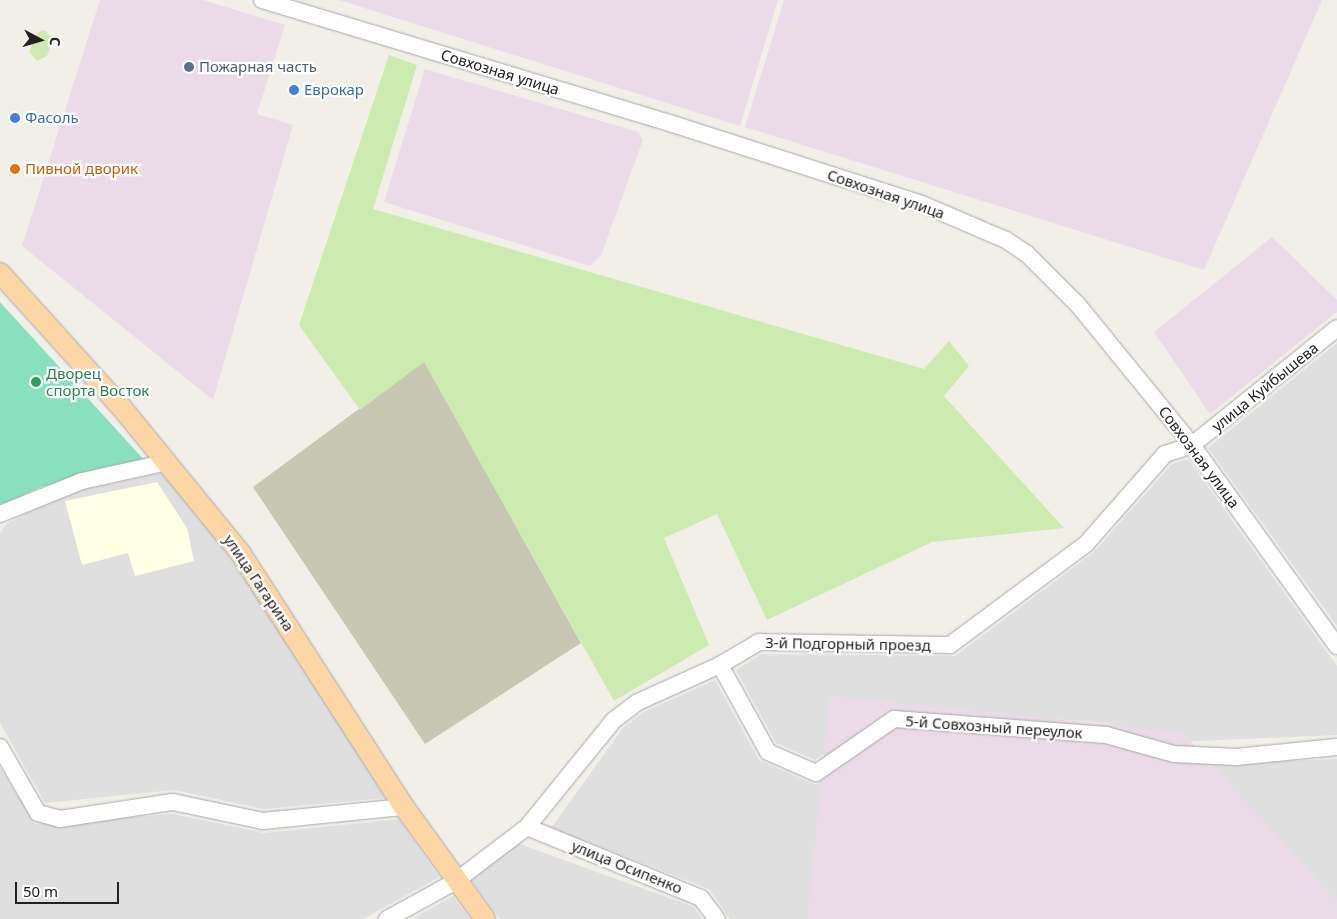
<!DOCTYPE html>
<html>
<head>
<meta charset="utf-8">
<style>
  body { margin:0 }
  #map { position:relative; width:1337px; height:919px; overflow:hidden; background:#f2efe9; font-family:"Noto Sans",sans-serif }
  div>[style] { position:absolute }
  .residential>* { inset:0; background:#e0dfdf }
  .industrial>* { inset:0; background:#ebdbe8 }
  .education>* { inset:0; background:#ffffe5 }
  .construction>* { inset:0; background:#c7c7b4 }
  .grass>* { inset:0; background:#cdebb0 }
  .pitch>* { inset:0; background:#88e0be }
  .roads { filter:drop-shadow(0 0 1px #a9a9a9) drop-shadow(0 0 1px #a9a9a9) }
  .minor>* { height:16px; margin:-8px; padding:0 8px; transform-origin:8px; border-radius:8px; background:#fff }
  .major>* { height:20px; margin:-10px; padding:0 10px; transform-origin:10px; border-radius:10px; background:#fcd6a4 }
  .dots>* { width:14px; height:14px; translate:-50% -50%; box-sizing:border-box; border:2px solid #fff; border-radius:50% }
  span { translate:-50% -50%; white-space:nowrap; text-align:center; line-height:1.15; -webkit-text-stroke:4.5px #fff; paint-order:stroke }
  .service-label { font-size:15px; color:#4e5e75 }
  .left { translate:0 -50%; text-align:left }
  .street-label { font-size:15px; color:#222 }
  .shop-label { font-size:15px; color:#366cbe }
  .food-label { font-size:15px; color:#c56008 }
  .leisure-label { font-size:15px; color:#27864d }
  .north { position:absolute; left:15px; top:15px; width:50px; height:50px; -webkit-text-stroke:4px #fff; paint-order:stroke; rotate:96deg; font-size:14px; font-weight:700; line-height:20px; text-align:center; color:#222 }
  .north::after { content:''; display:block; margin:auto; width:18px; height:22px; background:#222; clip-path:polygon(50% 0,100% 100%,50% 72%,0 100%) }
  .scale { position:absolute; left:15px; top:882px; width:104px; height:22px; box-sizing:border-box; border:2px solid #222; border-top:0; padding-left:6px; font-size:15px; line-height:18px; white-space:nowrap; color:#222; -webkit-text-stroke:4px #fff; paint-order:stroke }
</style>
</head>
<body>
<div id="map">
  <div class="residential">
    <i style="clip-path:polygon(1337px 343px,1337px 626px,1208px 448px)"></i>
    <i style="clip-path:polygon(1188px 459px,1337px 666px,1337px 735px,1175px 742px,1107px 723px,893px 708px,815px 760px,776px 743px,736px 670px,762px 654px,955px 656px,1093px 553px,1172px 464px)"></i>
    <i style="clip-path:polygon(167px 472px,277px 624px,385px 798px,264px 809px,174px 790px,45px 803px,0 723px,0 534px,6px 524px,67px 492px)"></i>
    <i style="clip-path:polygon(715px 680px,759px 760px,816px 785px,886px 727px,1173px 766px,1337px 759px,1337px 919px,730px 919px,709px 889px,551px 828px,623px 728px,644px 712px)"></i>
    <i style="clip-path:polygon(0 767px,35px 824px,173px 814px,264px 833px,399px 819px,439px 877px,363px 919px,0 919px)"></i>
    <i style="clip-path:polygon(514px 842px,694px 907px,702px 919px,500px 919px,468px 876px)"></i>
    <i style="clip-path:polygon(453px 896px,470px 919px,412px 919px)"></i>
  </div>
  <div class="industrial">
    <i style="clip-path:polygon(100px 0,203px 0,285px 25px,257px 114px,293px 125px,213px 400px,22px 246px)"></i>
    <i style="clip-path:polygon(339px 0,778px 0,740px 126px)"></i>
    <i style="clip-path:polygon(784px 0,1322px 0,1204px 270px,745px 127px)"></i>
    <i style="clip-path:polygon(425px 69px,638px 132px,643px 140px,601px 255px,590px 266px,384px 202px)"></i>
    <i style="clip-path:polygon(1272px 237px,1337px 300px,1337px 312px,1210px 414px,1154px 332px)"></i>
    <i style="clip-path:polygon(830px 696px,1182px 732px,1337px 901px,1337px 919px,807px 919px)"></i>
  </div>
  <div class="education">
    <i style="clip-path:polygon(157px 482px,187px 528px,194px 561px,135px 576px,128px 553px,82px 565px,65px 501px)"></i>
  </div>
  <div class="construction">
    <i style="clip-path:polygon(424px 361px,581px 643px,425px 744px,253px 487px)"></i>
  </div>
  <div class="grass">
    <i style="clip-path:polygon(44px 30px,53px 38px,47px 56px,37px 61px,29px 52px,37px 33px)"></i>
    <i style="clip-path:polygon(389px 55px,417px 65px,373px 209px,924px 369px,949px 341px,969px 366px,944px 396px,1064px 528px,932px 542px,767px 620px,717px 514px,664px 538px,709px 645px,614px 701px,424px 362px,360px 410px,299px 325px)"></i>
  </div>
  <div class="pitch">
    <i style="clip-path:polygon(0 302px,145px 461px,41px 487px,0 506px)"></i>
  </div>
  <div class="roads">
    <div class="minor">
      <i style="left:262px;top:0;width:432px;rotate:16.8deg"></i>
      <i style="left:676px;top:125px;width:258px;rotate:17.8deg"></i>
      <i style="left:922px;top:204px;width:91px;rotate:23.2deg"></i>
      <i style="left:1006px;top:240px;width:25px;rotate:34deg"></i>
      <i style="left:1027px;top:254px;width:72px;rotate:45deg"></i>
      <i style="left:1078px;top:305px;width:181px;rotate:50.8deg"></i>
      <i style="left:1192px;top:445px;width:248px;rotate:54.2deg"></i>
      <i style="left:0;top:514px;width:88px;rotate:-21.9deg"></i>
      <i style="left:82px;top:481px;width:88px;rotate:-12.5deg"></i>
      <i style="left:720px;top:665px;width:99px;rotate:61.1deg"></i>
      <i style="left:768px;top:752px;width:52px;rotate:23.6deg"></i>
      <i style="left:816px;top:773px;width:95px;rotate:-34.7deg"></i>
      <i style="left:894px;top:719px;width:213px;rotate:4.3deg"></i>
      <i style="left:1106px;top:735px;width:71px;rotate:15.6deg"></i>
      <i style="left:1174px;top:754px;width:62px;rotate:2.8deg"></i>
      <i style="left:1236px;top:757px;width:101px;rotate:-5.7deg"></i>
      <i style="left:0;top:747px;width:76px;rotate:60.1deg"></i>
      <i style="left:38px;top:813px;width:23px;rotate:15deg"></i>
      <i style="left:60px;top:819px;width:114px;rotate:-8.6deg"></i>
      <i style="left:173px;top:802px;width:92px;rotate:11.9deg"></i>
      <i style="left:263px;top:821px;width:142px;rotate:-5.7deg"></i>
      <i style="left:527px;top:827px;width:188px;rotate:22.2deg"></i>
      <i style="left:701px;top:898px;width:26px;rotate:53deg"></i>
      <i style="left:387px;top:919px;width:79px;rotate:-28.8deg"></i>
      <i style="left:456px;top:881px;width:89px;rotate:-37.3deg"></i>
      <i style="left:527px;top:827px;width:138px;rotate:-50.9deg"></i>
      <i style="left:614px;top:720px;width:30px;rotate:-37deg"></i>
      <i style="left:638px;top:702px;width:90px;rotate:-24.3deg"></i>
      <i style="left:720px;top:665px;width:45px;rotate:-30.5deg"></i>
      <i style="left:759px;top:642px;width:191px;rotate:0.9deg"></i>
      <i style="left:950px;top:645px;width:169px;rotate:-36.6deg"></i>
      <i style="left:1086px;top:544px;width:120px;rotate:-48.7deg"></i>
      <i style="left:1165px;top:454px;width:28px;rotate:-18deg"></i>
      <i style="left:1192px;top:445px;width:186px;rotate:-38.9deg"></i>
    </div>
    <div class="major">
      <i style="left:0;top:273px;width:182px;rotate:47.9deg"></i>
      <i style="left:122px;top:408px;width:188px;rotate:50.8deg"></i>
      <i style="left:241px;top:554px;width:301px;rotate:57.2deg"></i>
      <i style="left:404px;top:807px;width:138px;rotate:54.1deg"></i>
    </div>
  </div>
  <div class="dots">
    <i style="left:189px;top:67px;background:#5c6f8a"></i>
    <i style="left:294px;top:90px;background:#3f7fe0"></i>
    <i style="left:15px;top:118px;background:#3f7fe0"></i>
    <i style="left:15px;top:169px;background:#e8710a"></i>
    <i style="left:36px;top:382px;background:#2e9e5b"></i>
  </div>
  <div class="service-label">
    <span class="left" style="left:199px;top:67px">Пожарная часть</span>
  </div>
  <div class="street-label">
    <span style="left:500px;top:72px;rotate:17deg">Совхозная улица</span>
    <span style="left:886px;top:194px;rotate:19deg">Совхозная улица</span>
    <span style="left:1265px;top:387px;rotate:-39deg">улица Куйбышева</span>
    <span style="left:1199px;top:457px;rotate:53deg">Совхозная улица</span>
    <span style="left:259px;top:583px;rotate:56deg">улица Гагарина</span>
    <span style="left:848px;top:644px;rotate:1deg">3-й Подгорный проезд</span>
    <span style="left:994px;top:727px;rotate:4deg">5-й Совхозный переулок</span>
    <span style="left:627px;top:867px;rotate:22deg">улица Осипенко</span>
  </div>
  <div class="shop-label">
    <span class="left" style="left:304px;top:90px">Еврокар</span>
    <span class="left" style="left:25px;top:118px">Фасоль</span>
  </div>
  <div class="food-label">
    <span class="left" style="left:25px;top:169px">Пивной дворик</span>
  </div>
  <div class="leisure-label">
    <span class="left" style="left:46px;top:382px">Дворец<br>спорта Восток</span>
  </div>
  <div class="north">С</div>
  <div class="scale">50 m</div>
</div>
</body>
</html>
